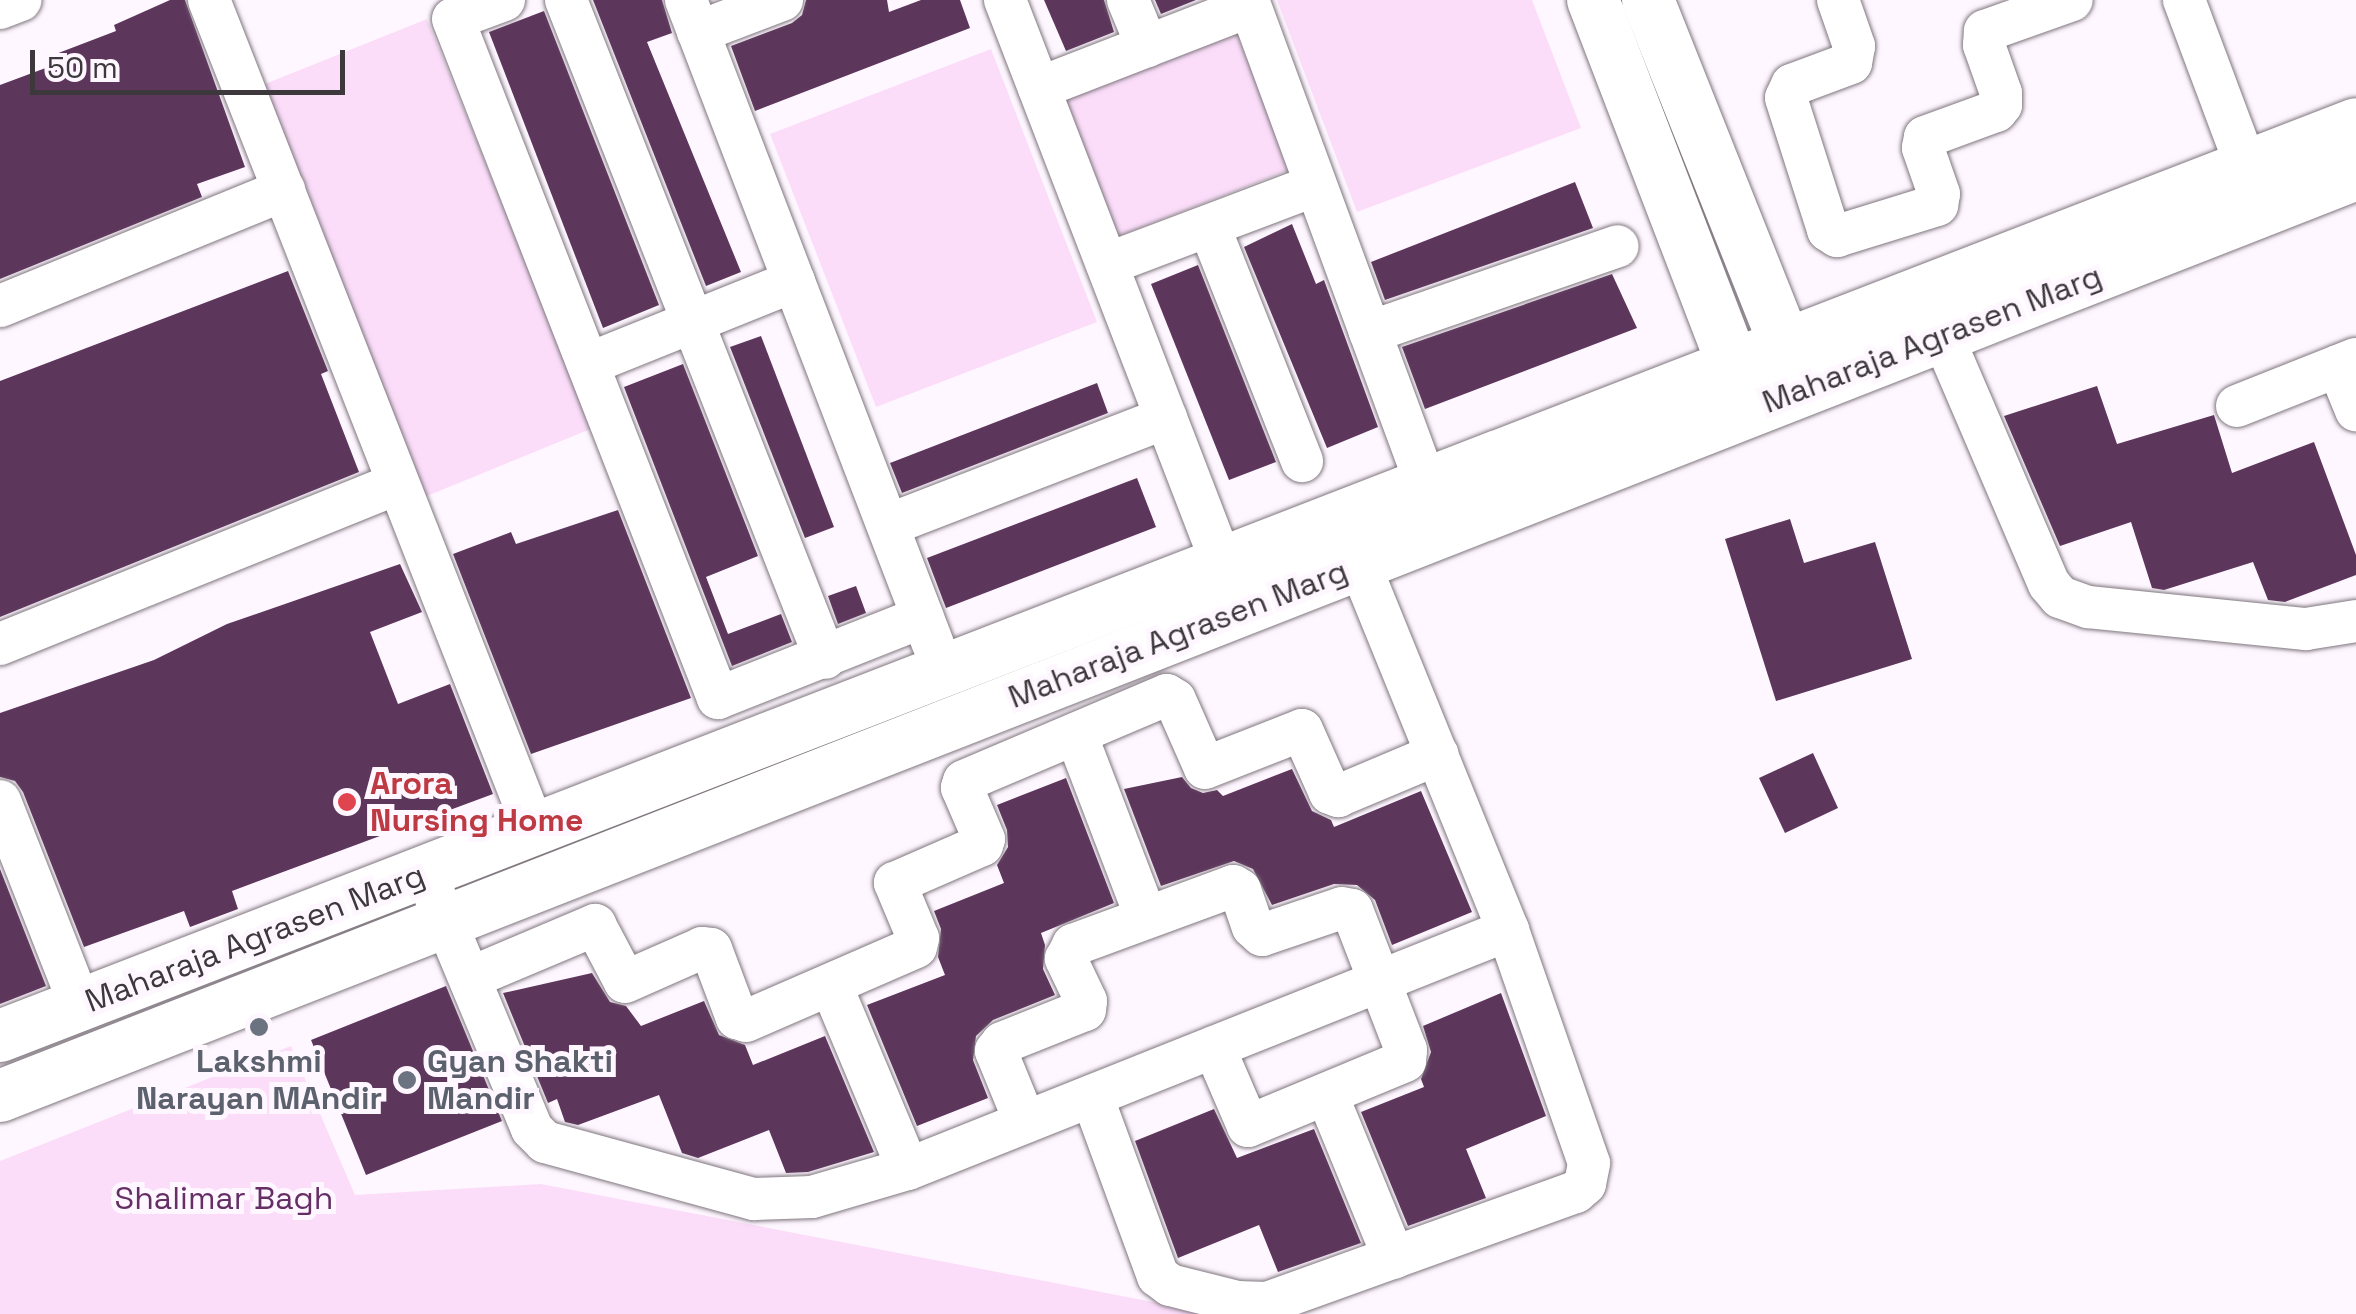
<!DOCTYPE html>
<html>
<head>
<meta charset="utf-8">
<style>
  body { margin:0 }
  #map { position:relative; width:2356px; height:1314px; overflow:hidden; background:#fff7ff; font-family:"Space Grotesk",sans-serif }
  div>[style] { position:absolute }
  .green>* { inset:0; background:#fbddfa }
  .building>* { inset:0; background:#5d365c }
  .roads { filter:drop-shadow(0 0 2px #7f767e) drop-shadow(0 0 2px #7f767e) }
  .minor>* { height:42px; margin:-21px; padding:0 21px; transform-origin:21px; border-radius:21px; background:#fff }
  .tertiary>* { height:52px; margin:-26px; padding:0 26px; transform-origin:26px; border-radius:26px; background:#fff }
  .dots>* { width:28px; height:28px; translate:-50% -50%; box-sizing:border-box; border:5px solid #fff7ff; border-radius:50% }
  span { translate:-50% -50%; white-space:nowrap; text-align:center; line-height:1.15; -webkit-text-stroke:10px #fff7ff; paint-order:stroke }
  .street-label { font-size:32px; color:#3c383c }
  .health-label { font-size:32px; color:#be3a42; font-weight:700 }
  .left { translate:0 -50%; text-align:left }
  .worship-label { font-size:32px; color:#5b616d; font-weight:700 }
  .park-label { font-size:32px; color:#652f66 }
  .scale { position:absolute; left:30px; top:50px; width:315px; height:45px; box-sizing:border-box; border:5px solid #3c383c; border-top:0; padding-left:12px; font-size:30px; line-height:35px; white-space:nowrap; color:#3c383c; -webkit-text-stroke:8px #fff7ff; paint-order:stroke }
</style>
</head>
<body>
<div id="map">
  <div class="green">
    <i style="clip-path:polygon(1277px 0,1532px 0,1581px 128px,1357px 212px)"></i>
    <i style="clip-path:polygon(427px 19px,593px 428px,422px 498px,255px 88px)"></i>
    <i style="clip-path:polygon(1236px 32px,1291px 169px,1116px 237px,1062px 101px)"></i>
    <i style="clip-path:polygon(991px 49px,1097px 322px,876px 407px,770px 134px)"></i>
    <i style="clip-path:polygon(291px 1046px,355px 1195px,541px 1184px,1215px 1314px,0 1314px,0 1161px)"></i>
  </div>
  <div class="building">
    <i style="clip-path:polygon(170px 0,185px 0,245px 167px,197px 184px,202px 197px,0 279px,0 85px,51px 66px,48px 57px,116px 31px,114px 25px)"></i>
    <i style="clip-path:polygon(593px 0,662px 0,672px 33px,647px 42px,741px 272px,706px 286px)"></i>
    <i style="clip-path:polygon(806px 0,887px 0,889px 12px,921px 0,960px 0,970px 28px,755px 111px,731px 46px,792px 23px,802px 15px)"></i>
    <i style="clip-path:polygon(1044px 0,1104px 0,1114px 32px,1066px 51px)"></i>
    <i style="clip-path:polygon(1155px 0,1196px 0,1161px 14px)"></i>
    <i style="clip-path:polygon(544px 11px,659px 305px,603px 328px,489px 32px)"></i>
    <i style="clip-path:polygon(1575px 182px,1593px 228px,1385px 300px,1371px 262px)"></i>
    <i style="clip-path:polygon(1292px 224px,1316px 284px,1324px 280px,1378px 427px,1327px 448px,1244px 247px)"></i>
    <i style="clip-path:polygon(1198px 265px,1276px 462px,1229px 480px,1151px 284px)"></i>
    <i style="clip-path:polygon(288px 271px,328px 371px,321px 374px,359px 472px,0 617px,0 381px)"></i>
    <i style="clip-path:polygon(1612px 274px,1637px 328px,1425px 409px,1402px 347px)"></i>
    <i style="clip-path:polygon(761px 336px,834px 527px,805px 538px,730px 347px)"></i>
    <i style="clip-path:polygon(683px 364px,758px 556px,706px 577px,728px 634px,781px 614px,792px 642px,732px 666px,624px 387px)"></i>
    <i style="clip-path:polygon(1097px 383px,1108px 413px,902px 493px,890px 463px)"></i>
    <i style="clip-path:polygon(2097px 386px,2117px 444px,2214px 415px,2232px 473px,2314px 442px,2356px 555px,2356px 575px,2285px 602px,2268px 600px,2253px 562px,2164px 590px,2152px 588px,2131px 522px,2060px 546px,2004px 416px)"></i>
    <i style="clip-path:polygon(1137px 478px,1156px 527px,946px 608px,927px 558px)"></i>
    <i style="clip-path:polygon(618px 510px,691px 698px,531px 754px,453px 554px,511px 532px,516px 544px)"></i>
    <i style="clip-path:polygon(1790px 519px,1804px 563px,1875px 542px,1912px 659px,1776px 701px,1725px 539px)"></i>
    <i style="clip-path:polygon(400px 564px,422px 612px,370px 632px,398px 704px,450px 684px,493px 794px,232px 891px,238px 909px,190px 927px,184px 911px,84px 947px,23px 792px,15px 781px,0 777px,0 713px,154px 660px,227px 624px)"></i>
    <i style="clip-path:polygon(856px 586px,866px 613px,838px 624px,828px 596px)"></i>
    <i style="clip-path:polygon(1813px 753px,1838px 808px,1785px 833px,1759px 778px)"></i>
    <i style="clip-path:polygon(1292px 769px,1312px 811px,1331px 820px,1334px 827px,1421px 791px,1472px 912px,1392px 945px,1375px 900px,1357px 885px,1334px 884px,1272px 905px,1253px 869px,1234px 861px,1161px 886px,1124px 789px,1182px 777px,1191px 788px,1203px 793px,1217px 790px,1223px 796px)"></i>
    <i style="clip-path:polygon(1066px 778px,1114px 903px,1041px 933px,1045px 945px,1043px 969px,1055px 995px,993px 1020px,976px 1036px,973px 1060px,988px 1098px,917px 1126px,867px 1005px,945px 975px,938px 957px,941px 929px,934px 911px,1004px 883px,997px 865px,1008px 847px,1007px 830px,997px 805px)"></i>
    <i style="clip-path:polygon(0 869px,46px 986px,0 1004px)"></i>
    <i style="clip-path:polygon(592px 973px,610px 1002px,626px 1006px,641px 1026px,704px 1001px,719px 1035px,745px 1045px,753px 1065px,825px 1036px,874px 1152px,808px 1172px,786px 1173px,769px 1130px,698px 1158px,682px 1153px,659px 1095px,578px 1125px,565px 1122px,557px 1099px,548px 1103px,503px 993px)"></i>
    <i style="clip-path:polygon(446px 986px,502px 1121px,366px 1175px,311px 1040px)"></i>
    <i style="clip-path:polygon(1501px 993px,1546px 1116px,1466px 1149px,1486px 1198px,1408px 1226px,1361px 1112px,1424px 1087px,1421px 1079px,1431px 1052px,1423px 1026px)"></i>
    <i style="clip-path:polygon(1214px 1109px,1237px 1158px,1314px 1129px,1361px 1243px,1278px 1272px,1259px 1225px,1178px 1258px,1135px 1141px)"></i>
  </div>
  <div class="roads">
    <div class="minor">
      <i style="left:209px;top:0;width:890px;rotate:68.59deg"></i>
      <i style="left:504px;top:0;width:54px;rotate:159.6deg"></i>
      <i style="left:453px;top:19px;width:729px;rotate:68.68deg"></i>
      <i style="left:718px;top:698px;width:220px;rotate:-21.6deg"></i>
      <i style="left:566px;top:0;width:707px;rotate:68.51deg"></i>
      <i style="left:686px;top:0;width:690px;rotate:69.02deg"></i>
      <i style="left:1005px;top:0;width:634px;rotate:68.94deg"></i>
      <i style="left:1128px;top:0;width:50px;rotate:67.6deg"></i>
      <i style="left:1248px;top:0;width:516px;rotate:69.81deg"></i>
      <i style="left:1838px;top:0;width:49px;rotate:70.8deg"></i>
      <i style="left:1854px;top:46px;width:17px;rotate:100deg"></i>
      <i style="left:1851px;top:63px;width:63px;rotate:159.6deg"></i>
      <i style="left:1792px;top:85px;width:14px;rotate:115deg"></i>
      <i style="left:1786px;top:98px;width:139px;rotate:72.3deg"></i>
      <i style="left:1828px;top:230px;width:11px;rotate:34deg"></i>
      <i style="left:1837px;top:236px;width:105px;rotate:-17.2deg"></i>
      <i style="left:1937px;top:205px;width:11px;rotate:-80deg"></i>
      <i style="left:1939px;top:194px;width:49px;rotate:-109.2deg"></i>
      <i style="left:1923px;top:148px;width:11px;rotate:-80deg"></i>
      <i style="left:1925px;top:137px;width:76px;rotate:-20.1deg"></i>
      <i style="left:1996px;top:111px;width:8px;rotate:-50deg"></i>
      <i style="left:2001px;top:105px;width:12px;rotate:-90deg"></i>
      <i style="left:2001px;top:93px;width:51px;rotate:-109.5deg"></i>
      <i style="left:1984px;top:45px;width:14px;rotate:-86deg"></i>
      <i style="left:1985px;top:31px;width:92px;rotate:-19.6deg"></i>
      <i style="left:2184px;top:0;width:177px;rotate:69.5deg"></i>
      <i style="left:0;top:8px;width:22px;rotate:-21deg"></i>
      <i style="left:698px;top:32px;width:90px;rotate:-20.9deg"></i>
      <i style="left:1039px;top:88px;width:226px;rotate:-21.2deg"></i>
      <i style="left:1209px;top:226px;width:253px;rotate:68.4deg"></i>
      <i style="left:1107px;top:264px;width:223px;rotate:-20.7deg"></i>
      <i style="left:0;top:306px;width:307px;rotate:-22.2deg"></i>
      <i style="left:1931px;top:309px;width:299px;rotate:66.8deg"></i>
      <i style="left:2049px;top:584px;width:17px;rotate:50deg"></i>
      <i style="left:2060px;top:597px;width:30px;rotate:20deg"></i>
      <i style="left:2088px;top:607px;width:219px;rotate:5.8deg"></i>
      <i style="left:2306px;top:629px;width:51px;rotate:-9.1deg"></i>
      <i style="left:1370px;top:332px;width:262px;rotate:-19.1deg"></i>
      <i style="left:588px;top:364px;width:222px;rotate:-21.9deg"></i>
      <i style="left:2338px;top:366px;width:48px;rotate:67.8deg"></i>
      <i style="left:2237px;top:406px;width:128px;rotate:-21.6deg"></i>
      <i style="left:888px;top:525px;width:298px;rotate:-21.1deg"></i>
      <i style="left:0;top:644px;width:429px;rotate:-22deg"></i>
      <i style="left:1076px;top:734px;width:196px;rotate:69.1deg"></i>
      <i style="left:0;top:801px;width:219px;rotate:68.6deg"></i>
      <i style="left:435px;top:896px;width:252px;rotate:67.4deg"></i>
      <i style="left:532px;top:1129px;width:18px;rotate:45deg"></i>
      <i style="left:545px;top:1142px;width:217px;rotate:15.3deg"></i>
      <i style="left:754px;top:1199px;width:58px;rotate:-2deg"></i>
      <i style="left:812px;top:1197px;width:100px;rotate:-16.3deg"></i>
      <i style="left:908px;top:1169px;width:646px;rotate:-21.72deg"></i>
      <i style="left:1508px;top:930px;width:426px;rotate:-112.1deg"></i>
      <i style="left:472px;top:977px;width:134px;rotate:-22.9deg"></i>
      <i style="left:595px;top:925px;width:64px;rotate:62.2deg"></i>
      <i style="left:625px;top:982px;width:84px;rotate:-23.8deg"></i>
      <i style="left:702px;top:948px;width:9px;rotate:6deg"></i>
      <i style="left:711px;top:949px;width:74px;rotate:69.4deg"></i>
      <i style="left:737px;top:1018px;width:9px;rotate:18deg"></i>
      <i style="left:746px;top:1021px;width:185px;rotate:-23.5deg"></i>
      <i style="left:916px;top:947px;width:9px;rotate:-77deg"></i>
      <i style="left:918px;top:938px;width:60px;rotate:-112.7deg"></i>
      <i style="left:895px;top:883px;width:95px;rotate:-23.6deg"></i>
      <i style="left:982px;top:845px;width:6px;rotate:-72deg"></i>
      <i style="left:984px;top:839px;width:56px;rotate:-113.3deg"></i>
      <i style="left:962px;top:788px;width:7px;rotate:-74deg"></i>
      <i style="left:964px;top:781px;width:220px;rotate:-23deg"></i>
      <i style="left:1167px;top:695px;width:9px;rotate:32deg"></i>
      <i style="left:1175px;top:700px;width:74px;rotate:66.2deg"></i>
      <i style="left:1205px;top:768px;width:104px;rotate:-21.4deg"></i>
      <i style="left:1302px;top:730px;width:69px;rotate:66deg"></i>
      <i style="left:1330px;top:793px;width:9px;rotate:21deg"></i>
      <i style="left:1338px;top:796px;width:108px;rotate:-22.8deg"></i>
      <i style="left:831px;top:985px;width:199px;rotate:67.3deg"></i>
      <i style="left:1327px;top:1095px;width:176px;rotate:67.7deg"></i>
      <i style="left:1092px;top:1096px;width:192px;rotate:69.9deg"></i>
      <i style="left:1158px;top:1276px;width:15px;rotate:37deg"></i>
      <i style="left:1170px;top:1285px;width:69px;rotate:14.2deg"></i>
      <i style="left:1237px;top:1302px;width:30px;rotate:2deg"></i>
      <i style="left:1267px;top:1303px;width:328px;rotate:-19.8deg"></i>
      <i style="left:1576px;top:1192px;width:12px;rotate:-42deg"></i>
      <i style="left:1585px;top:1184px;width:21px;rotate:-79deg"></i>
      <i style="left:1589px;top:1163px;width:247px;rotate:-109.2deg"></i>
      <i style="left:1025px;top:1122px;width:77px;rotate:-112.2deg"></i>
      <i style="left:996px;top:1051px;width:10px;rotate:-53deg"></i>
      <i style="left:1002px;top:1043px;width:89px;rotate:-21.7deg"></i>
      <i style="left:1085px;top:1010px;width:9px;rotate:-84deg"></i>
      <i style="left:1086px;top:1001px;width:47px;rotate:-115.5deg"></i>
      <i style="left:1066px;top:959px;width:16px;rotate:-63deg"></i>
      <i style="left:1073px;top:945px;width:171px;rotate:-20.2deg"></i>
      <i style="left:1233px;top:886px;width:8px;rotate:30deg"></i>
      <i style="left:1240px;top:890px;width:39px;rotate:71deg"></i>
      <i style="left:1253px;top:927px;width:12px;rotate:42deg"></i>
      <i style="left:1262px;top:935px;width:84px;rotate:-18.6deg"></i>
      <i style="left:1342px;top:908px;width:10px;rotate:11deg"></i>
      <i style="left:1352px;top:910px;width:150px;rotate:68.9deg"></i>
      <i style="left:1406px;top:1050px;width:11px;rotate:95deg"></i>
      <i style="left:1405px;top:1061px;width:170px;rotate:157.5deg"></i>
      <i style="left:1248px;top:1126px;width:86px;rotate:-113.3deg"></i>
    </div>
    <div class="tertiary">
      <i style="left:1593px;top:0;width:421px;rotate:69deg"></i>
      <i style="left:1648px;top:0;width:404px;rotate:68.3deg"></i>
      <i style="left:0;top:1036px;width:2526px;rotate:-21.16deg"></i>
      <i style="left:0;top:1096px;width:2530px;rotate:-21.37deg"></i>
    </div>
  </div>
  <div class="dots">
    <i style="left:347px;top:802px;background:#e0444e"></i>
    <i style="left:259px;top:1027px;background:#6b7280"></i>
    <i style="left:407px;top:1080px;background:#6b7280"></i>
  </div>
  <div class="street-label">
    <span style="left:1932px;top:339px;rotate:-21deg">Maharaja Agrasen Marg</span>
    <span style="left:1178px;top:634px;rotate:-21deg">Maharaja Agrasen Marg</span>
    <span style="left:255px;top:938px;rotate:-21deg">Maharaja Agrasen Marg</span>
  </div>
  <div class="health-label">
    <span class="left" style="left:370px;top:802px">Arora<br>Nursing Home</span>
  </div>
  <div class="worship-label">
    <span style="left:259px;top:1080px">Lakshmi<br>Narayan MAndir</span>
    <span class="left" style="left:427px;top:1080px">Gyan Shakti<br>Mandir</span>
  </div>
  <div class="park-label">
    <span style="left:224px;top:1198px">Shalimar Bagh</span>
  </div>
  <div class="scale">50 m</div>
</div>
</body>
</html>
